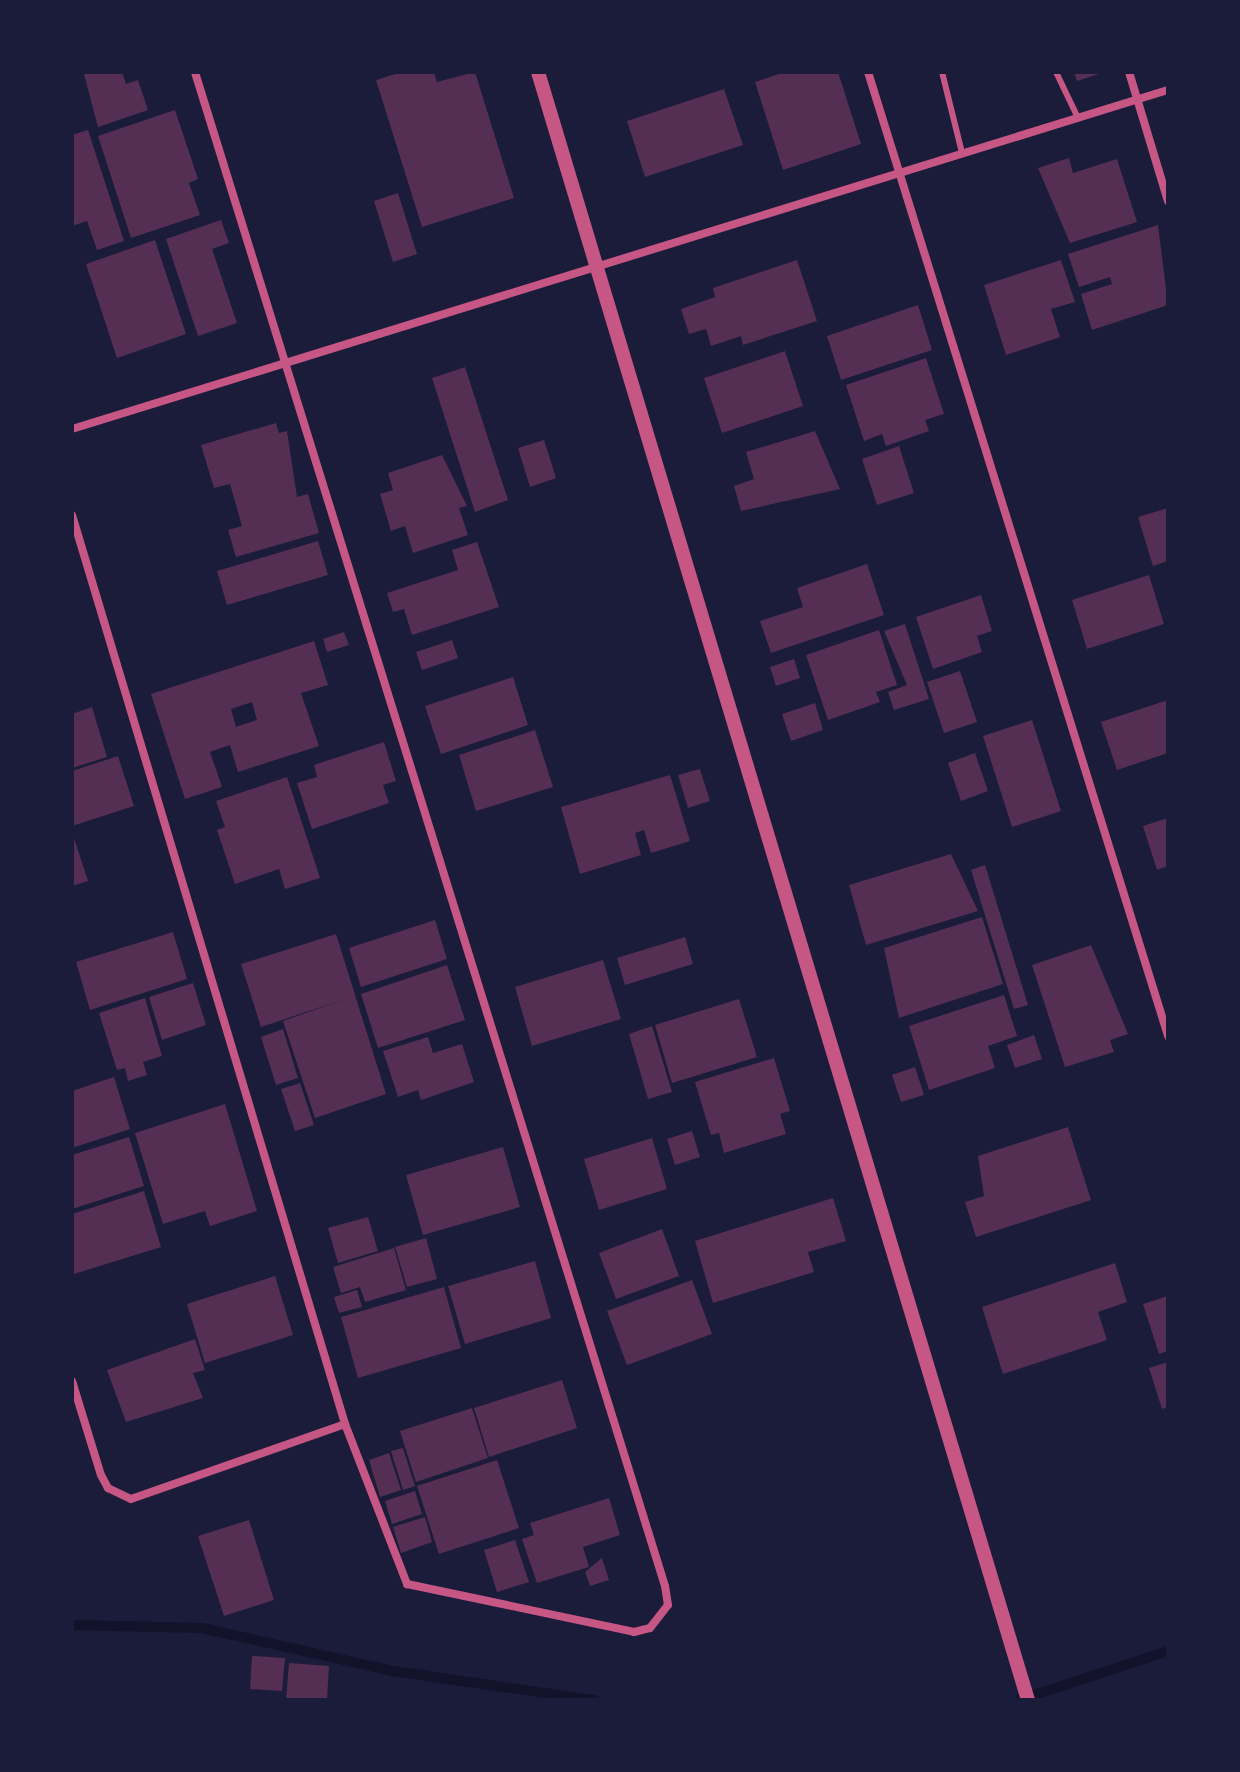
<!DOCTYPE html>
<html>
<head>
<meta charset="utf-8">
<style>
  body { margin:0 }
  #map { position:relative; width:1240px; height:1772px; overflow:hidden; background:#1b1b3a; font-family:"Archivo Narrow",sans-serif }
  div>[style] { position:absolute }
  .stream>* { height:10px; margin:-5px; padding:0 5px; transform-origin:5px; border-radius:5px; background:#12122b }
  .building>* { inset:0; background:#542f53 }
  .service>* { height:6px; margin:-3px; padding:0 3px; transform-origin:3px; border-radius:3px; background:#c65784 }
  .minor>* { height:8px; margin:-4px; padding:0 4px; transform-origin:4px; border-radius:4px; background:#c65784 }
  .tertiary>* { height:14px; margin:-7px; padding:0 7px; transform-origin:7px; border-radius:7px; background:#c65784 }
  span { translate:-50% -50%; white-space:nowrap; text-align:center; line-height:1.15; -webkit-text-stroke:7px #1b1b3a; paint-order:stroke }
  .frame { position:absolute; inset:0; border:74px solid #1b1b3a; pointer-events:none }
</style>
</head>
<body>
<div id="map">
  <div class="stream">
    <i style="left:72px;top:1625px;width:130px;rotate:1.3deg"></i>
    <i style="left:202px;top:1628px;width:196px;rotate:12.7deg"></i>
    <i style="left:393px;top:1671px;width:204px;rotate:8.2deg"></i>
    <i style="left:1019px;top:1700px;width:157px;rotate:-18.2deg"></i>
  </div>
  <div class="building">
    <i style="clip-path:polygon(122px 72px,126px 84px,138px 80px,148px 110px,98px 127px,84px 74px)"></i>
    <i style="clip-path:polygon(402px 72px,434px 72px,437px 82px,475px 72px,514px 198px,422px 227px,376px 80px)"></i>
    <i style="clip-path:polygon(785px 72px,838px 72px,861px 144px,783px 170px,755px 82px)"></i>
    <i style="clip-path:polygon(1074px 72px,1101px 72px,1102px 73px,1077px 81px)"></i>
    <i style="clip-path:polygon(724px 89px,743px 145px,645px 177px,627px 121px)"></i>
    <i style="clip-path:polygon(175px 110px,198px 179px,189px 183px,200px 215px,131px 238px,98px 136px)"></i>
    <i style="clip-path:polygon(88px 130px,124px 241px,97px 250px,87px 221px,72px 226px,72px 135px)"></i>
    <i style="clip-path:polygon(1069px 158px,1073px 173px,1117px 159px,1137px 222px,1070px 243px,1038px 168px)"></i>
    <i style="clip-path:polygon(398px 193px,417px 254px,393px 262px,374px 201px)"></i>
    <i style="clip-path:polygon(221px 220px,229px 243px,212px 249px,237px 323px,198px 336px,166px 239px)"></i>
    <i style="clip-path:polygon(1158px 225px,1168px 305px,1092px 330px,1081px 294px,1112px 284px,1110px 277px,1079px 287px,1068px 254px)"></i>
    <i style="clip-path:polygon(155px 240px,186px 334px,117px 358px,86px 264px)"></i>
    <i style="clip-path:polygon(797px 260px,817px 321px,743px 345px,741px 336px,711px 346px,706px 329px,689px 334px,681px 309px,715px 297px,713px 288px)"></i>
    <i style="clip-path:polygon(1061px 260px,1075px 302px,1051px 309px,1060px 337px,1006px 355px,984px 285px)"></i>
    <i style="clip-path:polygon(918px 305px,932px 350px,841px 380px,827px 336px)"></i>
    <i style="clip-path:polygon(785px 351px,803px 406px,722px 433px,704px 378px)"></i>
    <i style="clip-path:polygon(926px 358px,944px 414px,925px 420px,929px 431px,886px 446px,882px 434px,864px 441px,846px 385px)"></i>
    <i style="clip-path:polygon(465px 367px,508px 500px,475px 512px,432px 378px)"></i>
    <i style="clip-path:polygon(276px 423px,279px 433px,287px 431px,297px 497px,308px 494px,319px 533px,236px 557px,228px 530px,242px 526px,230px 484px,214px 488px,201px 445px)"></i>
    <i style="clip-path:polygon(815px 431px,840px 489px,741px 511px,734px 486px,754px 479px,746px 452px)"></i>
    <i style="clip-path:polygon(544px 440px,556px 478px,530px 487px,518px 448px)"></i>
    <i style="clip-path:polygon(899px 446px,914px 493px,877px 505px,862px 459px)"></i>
    <i style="clip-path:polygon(442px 455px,467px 506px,459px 508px,468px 535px,413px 553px,405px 526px,391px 531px,380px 494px,393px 490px,388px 473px)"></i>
    <i style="clip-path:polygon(1168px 508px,1168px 561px,1153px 566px,1138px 517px)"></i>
    <i style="clip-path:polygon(318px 541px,328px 575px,227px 605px,217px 571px)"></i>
    <i style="clip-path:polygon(477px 542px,499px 607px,412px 635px,404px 609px,393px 612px,387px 593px,458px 570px,452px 550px)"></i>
    <i style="clip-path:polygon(867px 564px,884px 615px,771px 653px,760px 621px,803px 607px,797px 588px)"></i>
    <i style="clip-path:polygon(1149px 575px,1164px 624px,1087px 649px,1072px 600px)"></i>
    <i style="clip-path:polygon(981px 595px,992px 631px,977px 636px,982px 652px,933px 669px,916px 617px)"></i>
    <i style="clip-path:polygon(905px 624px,929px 699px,894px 710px,888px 692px,907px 685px,884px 631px)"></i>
    <i style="clip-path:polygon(879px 630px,897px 685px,876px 692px,880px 702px,828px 720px,806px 655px)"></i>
    <i style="clip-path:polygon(344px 632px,349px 645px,327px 652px,323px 639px)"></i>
    <i style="clip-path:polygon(452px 640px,458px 658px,422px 670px,416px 652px)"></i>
    <i style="clip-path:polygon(evenodd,314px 641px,328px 685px,301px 693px,319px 746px,238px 772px,230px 745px,210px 752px,222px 787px,185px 799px,151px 694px,314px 641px,252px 702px,257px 720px,236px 727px,231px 709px,252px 702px)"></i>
    <i style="clip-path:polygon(794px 659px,800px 678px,776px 686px,770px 667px)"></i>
    <i style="clip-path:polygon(960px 671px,977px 722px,944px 733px,927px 682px)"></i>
    <i style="clip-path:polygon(513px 677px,528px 725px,441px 754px,425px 706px)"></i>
    <i style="clip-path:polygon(1168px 700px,1168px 753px,1117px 770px,1101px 722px)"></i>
    <i style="clip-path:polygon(815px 703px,823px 730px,791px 741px,782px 714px)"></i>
    <i style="clip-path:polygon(92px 707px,107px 757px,72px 768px,72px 714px)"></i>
    <i style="clip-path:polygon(1032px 720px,1061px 811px,1012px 827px,983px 736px)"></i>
    <i style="clip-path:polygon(535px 730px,553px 787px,476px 811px,459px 755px)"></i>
    <i style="clip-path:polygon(384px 742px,396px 781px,383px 785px,389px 803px,312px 829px,297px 783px,317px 777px,314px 765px)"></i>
    <i style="clip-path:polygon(975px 753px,988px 791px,961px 801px,948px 763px)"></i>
    <i style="clip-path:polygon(118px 756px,134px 806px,72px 826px,72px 771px)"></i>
    <i style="clip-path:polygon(700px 769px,710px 801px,688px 808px,678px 775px)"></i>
    <i style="clip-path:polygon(670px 775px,690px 841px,651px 853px,644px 830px,635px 833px,641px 855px,580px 874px,561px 807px)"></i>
    <i style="clip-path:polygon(287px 777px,320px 878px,285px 889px,279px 869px,235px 884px,217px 830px,225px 827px,216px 801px)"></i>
    <i style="clip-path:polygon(1168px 818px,1168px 866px,1157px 870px,1143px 826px)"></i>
    <i style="clip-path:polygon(72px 832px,88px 881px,72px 886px)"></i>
    <i style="clip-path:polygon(951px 854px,978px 911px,866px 945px,849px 885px)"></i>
    <i style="clip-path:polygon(985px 865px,1028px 1005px,1014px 1009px,971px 870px)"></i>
    <i style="clip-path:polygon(982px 917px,1003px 984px,899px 1018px,884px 948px)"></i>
    <i style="clip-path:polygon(435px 920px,447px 959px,361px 987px,349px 948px)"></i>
    <i style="clip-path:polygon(173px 932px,187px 979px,90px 1010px,76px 962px)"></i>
    <i style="clip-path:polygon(336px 934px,386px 1094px,315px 1118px,283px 1021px,345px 999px,261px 1027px,241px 964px)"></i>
    <i style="clip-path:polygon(685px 937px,693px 964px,625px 985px,617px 958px)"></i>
    <i style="clip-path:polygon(1091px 945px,1128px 1034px,1110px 1040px,1114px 1052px,1065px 1067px,1032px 965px)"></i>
    <i style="clip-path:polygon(603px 960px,621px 1019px,532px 1046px,515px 987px)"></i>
    <i style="clip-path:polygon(447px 965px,465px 1020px,378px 1048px,361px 994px)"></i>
    <i style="clip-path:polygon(193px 983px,206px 1025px,162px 1040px,149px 997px)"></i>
    <i style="clip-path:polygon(1004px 995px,1017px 1036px,988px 1046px,995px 1068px,929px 1090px,909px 1026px)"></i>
    <i style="clip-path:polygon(145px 998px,162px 1056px,143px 1062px,147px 1075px,128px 1081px,125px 1068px,117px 1070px,99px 1013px)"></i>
    <i style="clip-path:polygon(739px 999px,757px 1057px,672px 1083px,655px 1025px)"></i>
    <i style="clip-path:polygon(652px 1026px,672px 1092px,648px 1099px,629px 1034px)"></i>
    <i style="clip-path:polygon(283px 1029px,298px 1078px,276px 1085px,261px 1037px)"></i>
    <i style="clip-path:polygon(1034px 1035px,1042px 1059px,1015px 1068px,1007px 1045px)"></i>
    <i style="clip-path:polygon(428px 1037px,433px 1053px,462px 1044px,474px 1082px,421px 1100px,418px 1090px,398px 1097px,383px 1051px)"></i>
    <i style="clip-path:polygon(774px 1058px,790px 1111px,780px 1114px,786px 1134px,724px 1153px,719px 1133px,711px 1135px,695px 1082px)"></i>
    <i style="clip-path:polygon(915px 1067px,924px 1095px,901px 1102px,892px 1075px)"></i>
    <i style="clip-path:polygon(114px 1077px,130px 1129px,72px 1148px,72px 1091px)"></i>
    <i style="clip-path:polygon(300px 1083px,314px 1125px,295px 1131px,281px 1089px)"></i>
    <i style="clip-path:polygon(225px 1104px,257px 1211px,210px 1226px,205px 1211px,163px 1224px,135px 1133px)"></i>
    <i style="clip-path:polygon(1068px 1127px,1091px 1200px,976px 1237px,965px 1202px,984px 1196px,978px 1156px)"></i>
    <i style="clip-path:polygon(692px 1131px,700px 1157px,675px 1165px,667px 1139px)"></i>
    <i style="clip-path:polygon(129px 1137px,144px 1186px,72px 1209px,72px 1155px)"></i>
    <i style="clip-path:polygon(652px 1138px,667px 1189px,599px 1210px,584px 1159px)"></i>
    <i style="clip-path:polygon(503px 1147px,520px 1207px,423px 1235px,406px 1175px)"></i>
    <i style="clip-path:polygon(144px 1191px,161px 1247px,74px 1274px,72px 1214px)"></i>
    <i style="clip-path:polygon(833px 1198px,846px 1241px,808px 1252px,814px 1272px,713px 1303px,695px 1241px)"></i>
    <i style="clip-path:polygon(368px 1217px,378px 1251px,338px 1263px,328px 1228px)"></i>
    <i style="clip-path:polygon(662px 1229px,679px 1276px,616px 1299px,599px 1253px)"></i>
    <i style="clip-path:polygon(426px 1238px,437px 1279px,407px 1287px,395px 1247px)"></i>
    <i style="clip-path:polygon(394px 1248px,406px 1290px,365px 1302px,360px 1287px,341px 1293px,333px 1267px)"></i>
    <i style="clip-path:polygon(535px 1261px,551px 1318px,465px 1344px,448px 1286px)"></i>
    <i style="clip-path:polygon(1115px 1263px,1127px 1302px,1098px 1312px,1107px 1340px,1003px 1374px,982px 1307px)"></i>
    <i style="clip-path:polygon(275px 1276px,293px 1335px,205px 1363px,187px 1304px)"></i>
    <i style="clip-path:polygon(692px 1280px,712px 1334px,627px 1365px,607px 1311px)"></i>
    <i style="clip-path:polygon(444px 1287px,461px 1348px,358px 1378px,341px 1317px)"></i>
    <i style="clip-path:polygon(357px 1290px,362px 1307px,339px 1313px,334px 1297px)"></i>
    <i style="clip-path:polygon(1168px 1296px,1168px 1351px,1159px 1354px,1143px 1304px)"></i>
    <i style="clip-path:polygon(195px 1339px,205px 1370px,193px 1373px,203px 1398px,126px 1422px,107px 1370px)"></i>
    <i style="clip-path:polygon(1168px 1362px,1168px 1407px,1162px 1409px,1149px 1368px)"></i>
    <i style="clip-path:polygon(562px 1380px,577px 1428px,489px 1457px,474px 1408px)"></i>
    <i style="clip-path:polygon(472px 1408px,488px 1458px,416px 1482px,400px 1431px)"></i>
    <i style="clip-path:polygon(403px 1448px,415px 1486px,403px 1490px,391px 1451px)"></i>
    <i style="clip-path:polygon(389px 1453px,401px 1490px,380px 1497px,369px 1460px)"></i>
    <i style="clip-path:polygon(497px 1460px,519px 1528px,439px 1554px,417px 1486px)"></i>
    <i style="clip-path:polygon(415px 1491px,422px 1514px,392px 1524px,385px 1501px)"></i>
    <i style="clip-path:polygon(609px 1498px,620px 1535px,583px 1547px,589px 1567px,537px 1583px,522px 1539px,534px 1535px,530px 1523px)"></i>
    <i style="clip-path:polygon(425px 1517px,432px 1542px,401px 1553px,393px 1527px)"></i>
    <i style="clip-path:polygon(249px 1520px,274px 1600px,224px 1616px,198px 1536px)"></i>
    <i style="clip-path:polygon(515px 1540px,529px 1582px,497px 1592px,484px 1550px)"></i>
    <i style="clip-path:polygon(602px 1558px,609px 1580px,590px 1586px,585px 1572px)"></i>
    <i style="clip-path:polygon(252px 1656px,285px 1658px,282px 1691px,250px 1689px)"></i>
    <i style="clip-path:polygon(289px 1663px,329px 1666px,327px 1700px,286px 1700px)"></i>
  </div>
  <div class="service">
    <i style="left:942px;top:72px;width:83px;rotate:76.1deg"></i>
    <i style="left:1056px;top:72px;width:51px;rotate:64.4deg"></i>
  </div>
  <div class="minor">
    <i style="left:868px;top:72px;width:1010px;rotate:72.71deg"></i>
    <i style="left:1129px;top:72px;width:135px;rotate:73.2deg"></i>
    <i style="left:72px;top:429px;width:1147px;rotate:-17.19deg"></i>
    <i style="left:72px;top:515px;width:949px;rotate:73.28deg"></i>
    <i style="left:345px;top:1424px;width:172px;rotate:68.8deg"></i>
    <i style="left:407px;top:1584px;width:232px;rotate:11.9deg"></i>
    <i style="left:634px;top:1632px;width:16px;rotate:-14deg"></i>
    <i style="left:650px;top:1628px;width:29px;rotate:-52deg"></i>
    <i style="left:668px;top:1605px;width:19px;rotate:-99deg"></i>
    <i style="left:665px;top:1586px;width:1585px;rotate:-107.25deg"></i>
    <i style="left:72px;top:1381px;width:98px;rotate:72.9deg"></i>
    <i style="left:101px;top:1475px;width:15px;rotate:62deg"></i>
    <i style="left:108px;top:1488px;width:25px;rotate:26deg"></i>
    <i style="left:131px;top:1499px;width:227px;rotate:-19.3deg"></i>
  </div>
  <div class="tertiary">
    <i style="left:538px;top:72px;width:1700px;rotate:73.25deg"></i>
  </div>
  <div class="frame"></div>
</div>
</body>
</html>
